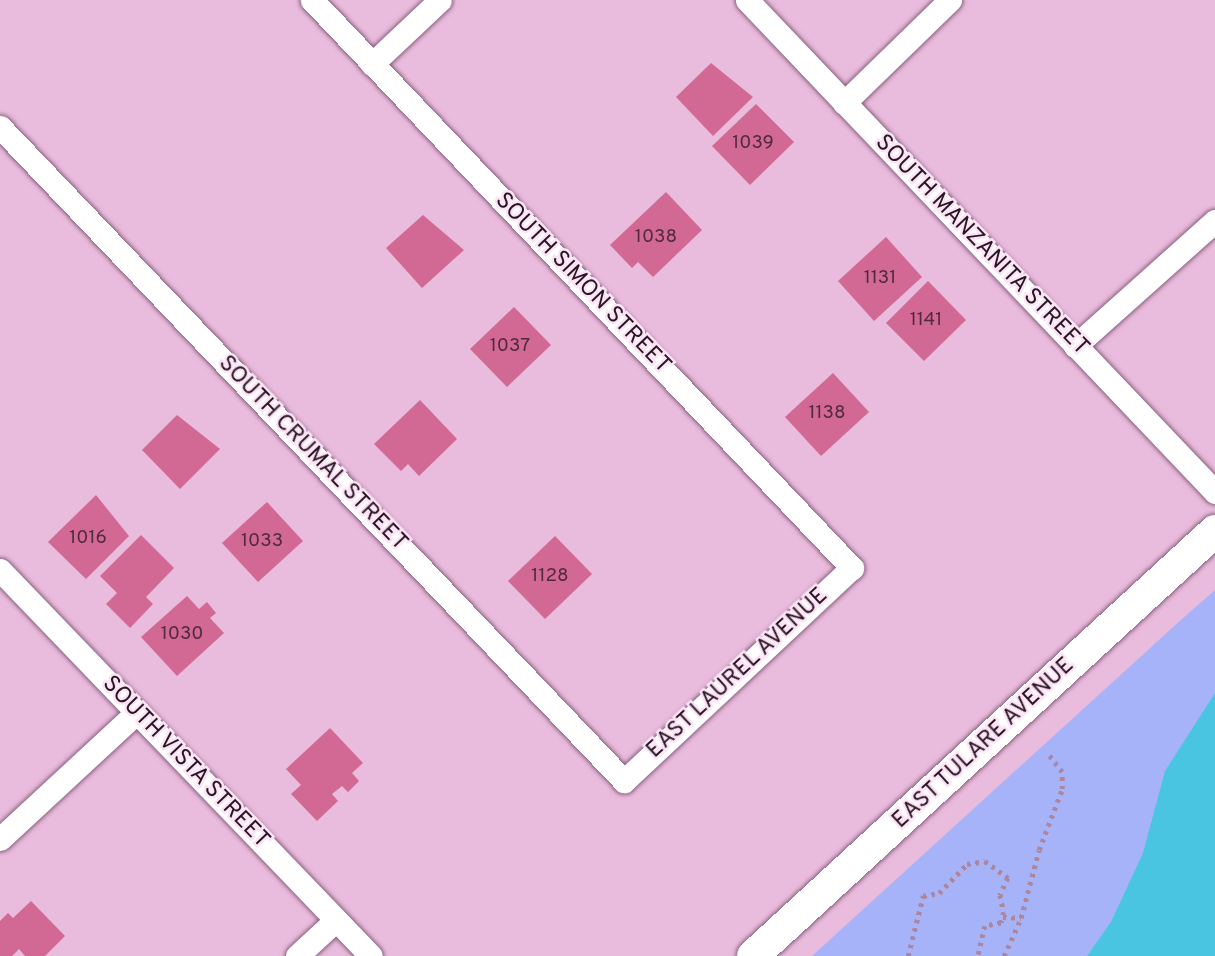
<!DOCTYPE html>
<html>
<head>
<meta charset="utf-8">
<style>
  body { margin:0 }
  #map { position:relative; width:1215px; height:956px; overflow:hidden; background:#e9bbdd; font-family:Overpass,sans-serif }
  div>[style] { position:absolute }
  .green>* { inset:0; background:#a6b3f9 }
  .water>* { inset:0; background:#4ac5e1 }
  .building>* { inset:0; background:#d26894 }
  .path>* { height:4.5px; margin-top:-2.25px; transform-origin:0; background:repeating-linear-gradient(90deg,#ab86a1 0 3.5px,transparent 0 8.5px) }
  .roads { filter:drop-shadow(0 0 2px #89607f) drop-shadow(0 0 2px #89607f) }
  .street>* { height:23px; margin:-11.5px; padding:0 11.5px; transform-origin:11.5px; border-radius:11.5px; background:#fff }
  .secondary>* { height:32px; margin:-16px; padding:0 16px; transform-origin:16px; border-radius:16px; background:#fff }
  span { translate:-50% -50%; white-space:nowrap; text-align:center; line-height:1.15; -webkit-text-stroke:5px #fce4f5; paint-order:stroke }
  .number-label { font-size:19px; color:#522a3f }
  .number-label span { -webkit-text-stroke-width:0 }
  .street-label { font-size:23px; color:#271623 }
</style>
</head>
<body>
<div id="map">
  <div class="green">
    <i style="clip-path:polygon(1215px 590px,1215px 956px,812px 956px,1182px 619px)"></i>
  </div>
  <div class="water">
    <i style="clip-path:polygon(1215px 693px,1215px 956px,1087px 956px,1111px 922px,1143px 853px,1165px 771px)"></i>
  </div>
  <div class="building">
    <i style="clip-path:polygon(711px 63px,753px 97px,713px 136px,676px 97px)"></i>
    <i style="clip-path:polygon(756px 104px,794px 142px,750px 185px,712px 146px)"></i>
    <i style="clip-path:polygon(666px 192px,702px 230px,653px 277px,638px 262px,632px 268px,610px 245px)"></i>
    <i style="clip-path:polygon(423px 215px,464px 250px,422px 288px,386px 248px)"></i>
    <i style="clip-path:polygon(886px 237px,922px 277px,874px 321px,838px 281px)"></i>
    <i style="clip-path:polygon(928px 281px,966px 320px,924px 361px,886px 323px)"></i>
    <i style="clip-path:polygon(514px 307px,551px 345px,507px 387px,470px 349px)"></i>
    <i style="clip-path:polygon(833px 373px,869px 412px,821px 456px,785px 417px)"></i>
    <i style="clip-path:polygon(420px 400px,457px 439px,419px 476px,408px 464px,401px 471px,374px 444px)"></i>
    <i style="clip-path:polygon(177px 415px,220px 449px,180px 489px,142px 450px)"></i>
    <i style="clip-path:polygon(96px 495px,129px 536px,86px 579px,48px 542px)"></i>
    <i style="clip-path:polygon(267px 502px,303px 541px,258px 582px,222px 543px)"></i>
    <i style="clip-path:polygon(141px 535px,174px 568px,146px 597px,153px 604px,130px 628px,106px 604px,117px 593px,100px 576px)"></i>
    <i style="clip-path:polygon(555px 536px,592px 574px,545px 619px,508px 581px)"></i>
    <i style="clip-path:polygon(187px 596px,199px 609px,207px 602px,216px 613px,210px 618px,224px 633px,177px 676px,141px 637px)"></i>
    <i style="clip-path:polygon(330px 728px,363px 763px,352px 773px,359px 781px,348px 792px,342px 786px,332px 794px,338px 801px,317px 821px,291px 794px,301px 785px,286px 769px)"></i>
    <i style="clip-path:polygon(31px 901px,65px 936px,45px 956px,25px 956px,19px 949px,12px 956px,0 956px,0 921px,8px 913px,13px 918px)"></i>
  </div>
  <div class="path">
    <i style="left:1003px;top:917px;width:18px;rotate:3deg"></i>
    <i style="left:1021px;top:918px;width:70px;rotate:-75.2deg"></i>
    <i style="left:1039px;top:850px;width:65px;rotate:-69.3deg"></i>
    <i style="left:1062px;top:789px;width:17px;rotate:-90deg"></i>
    <i style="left:1062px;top:772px;width:24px;rotate:-128deg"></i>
    <i style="left:908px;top:956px;width:62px;rotate:-76deg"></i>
    <i style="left:923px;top:896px;width:16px;rotate:-11deg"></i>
    <i style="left:939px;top:893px;width:40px;rotate:-46deg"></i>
    <i style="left:967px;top:864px;width:18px;rotate:-9deg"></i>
    <i style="left:985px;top:861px;width:29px;rotate:36deg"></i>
    <i style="left:1008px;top:878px;width:19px;rotate:115deg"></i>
    <i style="left:1000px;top:895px;width:17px;rotate:77deg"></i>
    <i style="left:1004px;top:912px;width:11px;rotate:105deg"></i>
    <i style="left:1001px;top:923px;width:16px;rotate:169deg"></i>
    <i style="left:985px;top:926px;width:31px;rotate:103deg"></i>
    <i style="left:1004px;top:956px;width:42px;rotate:-65.9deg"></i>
  </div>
  <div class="roads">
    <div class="street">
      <i style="left:747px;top:0;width:679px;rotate:46.43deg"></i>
      <i style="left:372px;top:64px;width:93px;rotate:-43.3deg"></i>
      <i style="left:844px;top:103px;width:148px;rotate:-44.2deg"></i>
      <i style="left:0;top:127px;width:904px;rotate:46.34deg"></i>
      <i style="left:624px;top:781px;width:312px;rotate:-43.1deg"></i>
      <i style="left:852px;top:568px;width:784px;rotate:-133.55deg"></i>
      <i style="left:1075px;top:346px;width:188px;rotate:-41.8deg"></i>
      <i style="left:0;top:570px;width:535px;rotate:46.14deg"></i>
      <i style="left:0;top:839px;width:185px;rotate:-42.8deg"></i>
      <i style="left:297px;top:956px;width:53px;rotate:-42.7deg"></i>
    </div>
    <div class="secondary">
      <i style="left:753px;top:956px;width:628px;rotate:-42.61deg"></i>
    </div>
  </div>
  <div class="number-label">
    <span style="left:753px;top:144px">1039</span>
    <span style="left:656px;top:238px">1038</span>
    <span style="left:880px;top:279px">1131</span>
    <span style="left:926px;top:321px">1141</span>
    <span style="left:510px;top:347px">1037</span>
    <span style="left:827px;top:414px">1138</span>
    <span style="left:88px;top:539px">1016</span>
    <span style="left:262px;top:542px">1033</span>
    <span style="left:550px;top:577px">1128</span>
    <span style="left:182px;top:635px">1030</span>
  </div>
  <div class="street-label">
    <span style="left:981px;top:246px;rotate:46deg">SOUTH MANZANITA STREET</span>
    <span style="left:582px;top:284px;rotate:46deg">SOUTH SIMON STREET</span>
    <span style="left:312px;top:454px;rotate:46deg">SOUTH CRUMAL STREET</span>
    <span style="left:738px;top:674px;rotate:-43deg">EAST LAUREL AVENUE</span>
    <span style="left:984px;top:744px;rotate:-43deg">EAST TULARE AVENUE</span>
    <span style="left:185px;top:763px;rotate:46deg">SOUTH VISTA STREET</span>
  </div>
</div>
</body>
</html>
